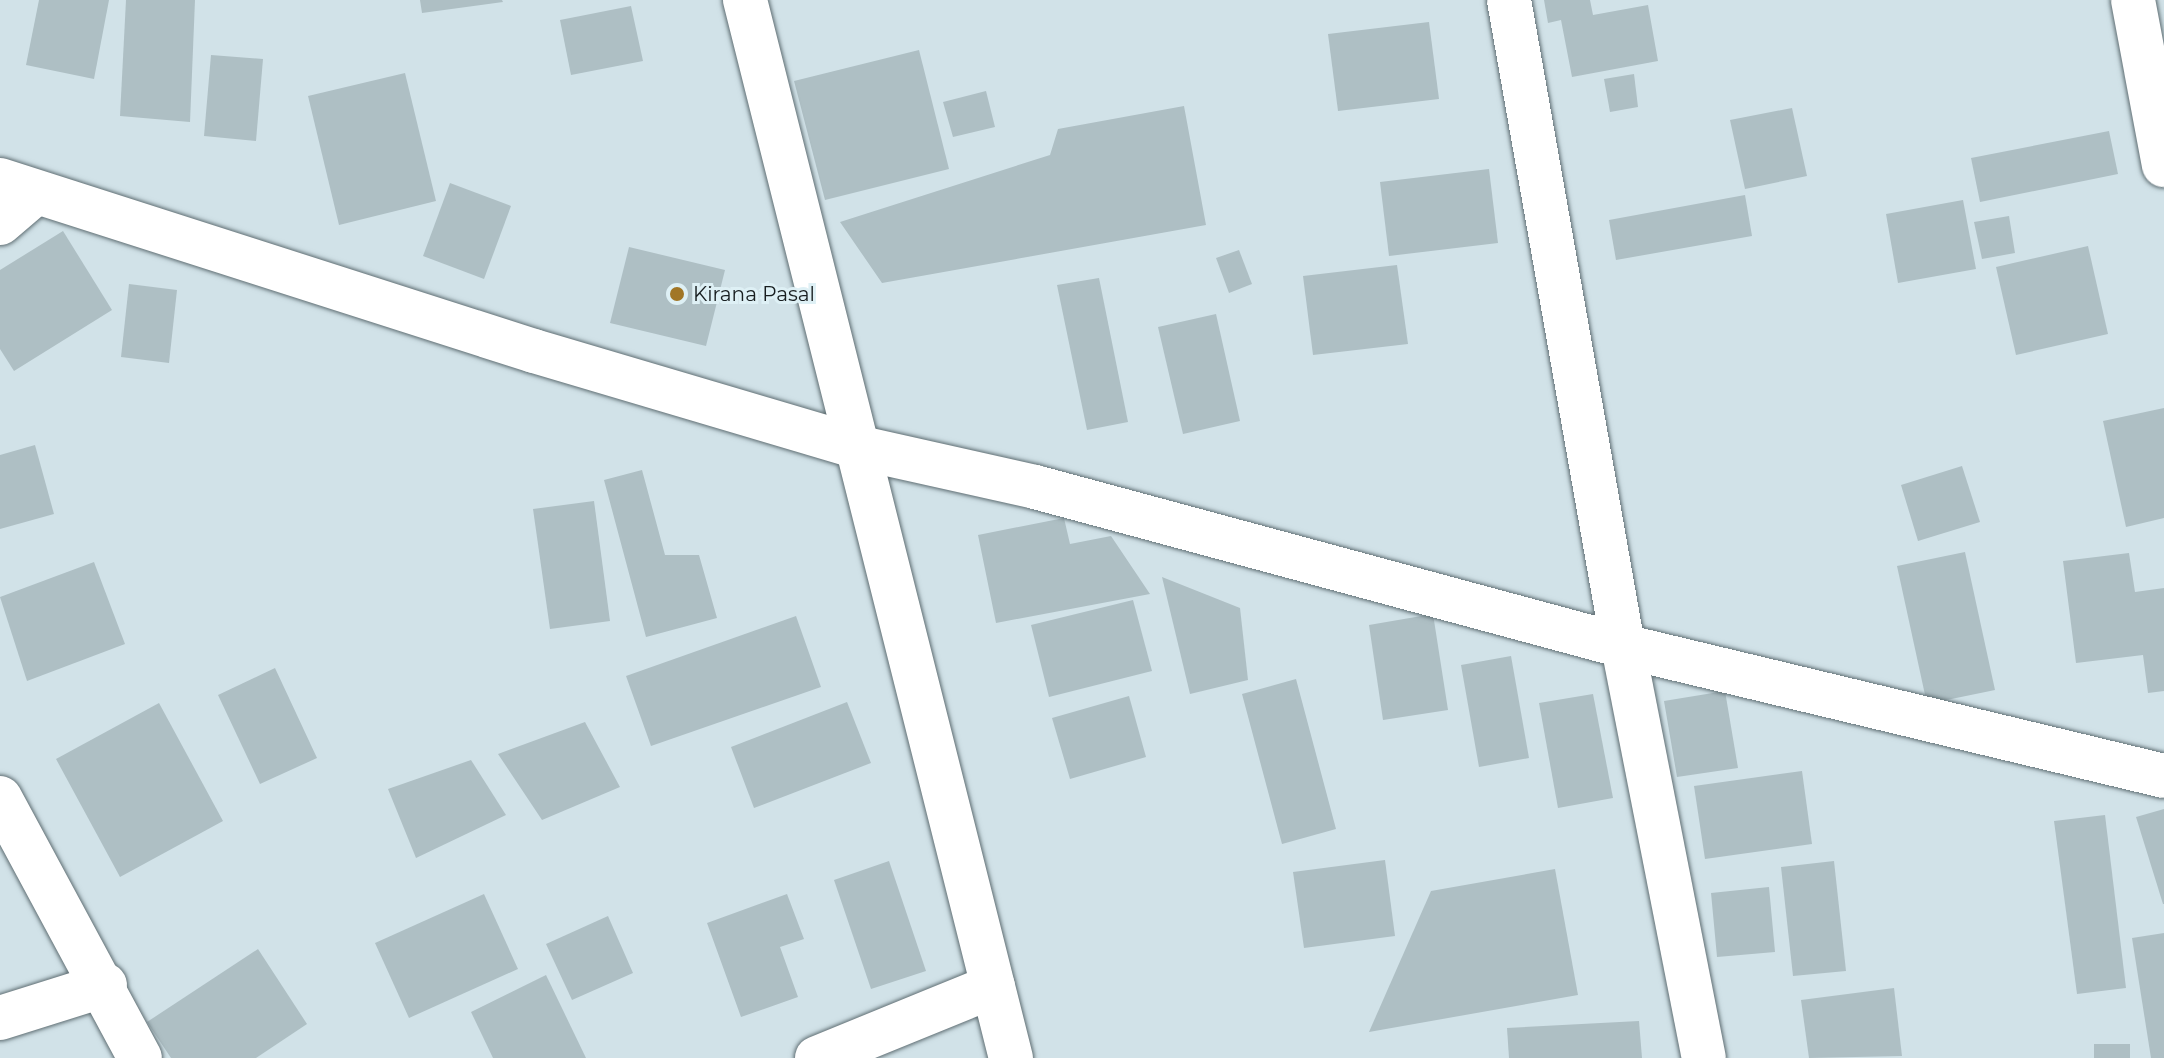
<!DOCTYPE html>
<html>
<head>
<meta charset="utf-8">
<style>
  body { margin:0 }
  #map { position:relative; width:2164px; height:1058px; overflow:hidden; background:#d1e2e8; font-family:Montserrat,sans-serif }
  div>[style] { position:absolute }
  .building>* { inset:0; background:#aebfc4 }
  .roads { filter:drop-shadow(0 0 2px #5f6e73) drop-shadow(0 0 2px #5f6e73) }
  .street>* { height:44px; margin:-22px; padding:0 22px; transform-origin:22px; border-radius:22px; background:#fff }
  .dots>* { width:22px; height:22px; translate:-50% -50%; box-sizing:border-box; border:4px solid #def0f5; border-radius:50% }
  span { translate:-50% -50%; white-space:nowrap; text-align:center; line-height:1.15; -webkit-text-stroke:6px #def0f5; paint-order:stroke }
  .poi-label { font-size:20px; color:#181e20 }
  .left { translate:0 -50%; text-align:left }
</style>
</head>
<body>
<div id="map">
  <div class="building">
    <i style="clip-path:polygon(39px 0,109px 0,94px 79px,26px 65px)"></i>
    <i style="clip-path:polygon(126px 0,195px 0,190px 122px,120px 116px)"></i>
    <i style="clip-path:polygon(420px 0,502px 0,503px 2px,422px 13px)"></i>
    <i style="clip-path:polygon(1544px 0,1590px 0,1593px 15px,1648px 5px,1658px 61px,1572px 77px,1561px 20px,1548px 23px)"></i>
    <i style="clip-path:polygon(631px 6px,643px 61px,571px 75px,560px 20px)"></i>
    <i style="clip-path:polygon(1429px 22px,1439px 99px,1338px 111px,1328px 34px)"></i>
    <i style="clip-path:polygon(919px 50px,949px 169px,825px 200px,794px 81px)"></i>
    <i style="clip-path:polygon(211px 55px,263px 59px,256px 141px,204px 136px)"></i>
    <i style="clip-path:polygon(405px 73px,436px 201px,339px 225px,308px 96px)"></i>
    <i style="clip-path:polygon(1634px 74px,1638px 107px,1610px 112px,1604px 79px)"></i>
    <i style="clip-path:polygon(986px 91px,995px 127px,953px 137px,943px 102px)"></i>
    <i style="clip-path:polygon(1184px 106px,1206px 225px,882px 283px,840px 222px,1050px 155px,1058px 129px)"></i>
    <i style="clip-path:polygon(1792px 108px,1807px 176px,1745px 189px,1730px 120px)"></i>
    <i style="clip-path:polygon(2109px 131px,2118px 174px,1980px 202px,1971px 158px)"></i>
    <i style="clip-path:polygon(1489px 169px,1498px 243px,1389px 256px,1380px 182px)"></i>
    <i style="clip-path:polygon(450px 183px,511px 206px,484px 279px,423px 256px)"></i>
    <i style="clip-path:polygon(1745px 195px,1752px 236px,1616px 260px,1609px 220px)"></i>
    <i style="clip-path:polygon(1963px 200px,1976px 269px,1898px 283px,1886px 214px)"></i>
    <i style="clip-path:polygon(2009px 216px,2015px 253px,1982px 259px,1974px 222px)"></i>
    <i style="clip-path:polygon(63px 231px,112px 310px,14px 371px,0 349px,0 270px)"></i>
    <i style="clip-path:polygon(2088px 246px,2108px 334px,2016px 355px,1996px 267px)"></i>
    <i style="clip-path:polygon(629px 247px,725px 270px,706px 346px,610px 323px)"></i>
    <i style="clip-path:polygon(1239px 250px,1252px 284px,1229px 293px,1216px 258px)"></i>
    <i style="clip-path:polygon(1397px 265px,1408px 344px,1313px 355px,1303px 276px)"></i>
    <i style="clip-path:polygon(1099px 278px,1128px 422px,1087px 430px,1057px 285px)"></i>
    <i style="clip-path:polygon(129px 284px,177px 290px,169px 363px,121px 357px)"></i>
    <i style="clip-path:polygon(1216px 314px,1240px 421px,1183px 434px,1158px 327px)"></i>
    <i style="clip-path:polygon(2164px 408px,2164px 518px,2126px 527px,2103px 421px)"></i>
    <i style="clip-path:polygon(35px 445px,54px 514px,0 529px,0 455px)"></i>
    <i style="clip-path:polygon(1962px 466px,1980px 522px,1918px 541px,1901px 485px)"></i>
    <i style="clip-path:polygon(642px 470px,665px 555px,699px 555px,717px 618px,646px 637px,604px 480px)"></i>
    <i style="clip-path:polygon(594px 501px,610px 621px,550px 629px,533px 509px)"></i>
    <i style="clip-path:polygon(1064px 518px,1070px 544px,1111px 536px,1150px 594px,996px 623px,978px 535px)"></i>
    <i style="clip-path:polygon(1965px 552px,1995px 690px,1927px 704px,1897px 566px)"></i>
    <i style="clip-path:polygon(2129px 553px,2135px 592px,2164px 588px,2164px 691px,2148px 693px,2143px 655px,2076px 663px,2063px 561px)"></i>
    <i style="clip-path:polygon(94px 562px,125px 644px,27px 681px,0 597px)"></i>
    <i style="clip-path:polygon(1162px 577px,1240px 608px,1248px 680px,1190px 694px)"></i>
    <i style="clip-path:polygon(1133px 600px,1152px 671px,1049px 697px,1031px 625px)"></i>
    <i style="clip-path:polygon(1433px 614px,1448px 710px,1383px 720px,1369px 625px)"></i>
    <i style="clip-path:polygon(796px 616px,821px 687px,651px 746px,626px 676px)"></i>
    <i style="clip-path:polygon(1511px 656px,1529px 758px,1479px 767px,1461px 665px)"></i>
    <i style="clip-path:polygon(275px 668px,317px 758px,260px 784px,218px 695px)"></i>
    <i style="clip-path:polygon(1296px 679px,1336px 829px,1282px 844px,1242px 694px)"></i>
    <i style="clip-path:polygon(1725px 691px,1738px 768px,1677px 777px,1664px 701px)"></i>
    <i style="clip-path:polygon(1593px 694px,1613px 798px,1558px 808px,1539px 703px)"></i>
    <i style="clip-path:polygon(1129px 696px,1146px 757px,1070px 779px,1052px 718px)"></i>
    <i style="clip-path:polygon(847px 702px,871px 763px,754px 808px,731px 747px)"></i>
    <i style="clip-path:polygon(159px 703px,223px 821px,120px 877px,56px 759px)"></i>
    <i style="clip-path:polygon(585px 722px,620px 787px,542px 820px,498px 754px)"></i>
    <i style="clip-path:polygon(471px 760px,506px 815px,416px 858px,388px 789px)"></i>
    <i style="clip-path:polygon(1802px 771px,1812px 844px,1705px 859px,1694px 786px)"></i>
    <i style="clip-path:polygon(2164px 809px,2164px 904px,2163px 904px,2136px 817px)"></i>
    <i style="clip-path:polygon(2105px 815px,2126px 988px,2077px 994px,2054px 821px)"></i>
    <i style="clip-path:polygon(1385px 860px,1395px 936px,1304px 948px,1293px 872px)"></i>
    <i style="clip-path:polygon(889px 861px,926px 971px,871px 989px,834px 880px)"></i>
    <i style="clip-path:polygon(1834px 861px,1846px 971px,1793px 976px,1781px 867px)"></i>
    <i style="clip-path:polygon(1555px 869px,1578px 995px,1369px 1032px,1431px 891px)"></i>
    <i style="clip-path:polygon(1769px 887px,1775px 952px,1717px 957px,1711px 893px)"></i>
    <i style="clip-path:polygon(484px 894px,518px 969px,409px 1018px,375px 943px)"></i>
    <i style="clip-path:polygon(787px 894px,804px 939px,780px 947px,798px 997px,741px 1017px,707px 923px)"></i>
    <i style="clip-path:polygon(608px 916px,633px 973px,572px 1000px,546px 944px)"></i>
    <i style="clip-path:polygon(2164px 933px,2164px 1058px,2151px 1058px,2132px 938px)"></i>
    <i style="clip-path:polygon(258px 949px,307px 1024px,256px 1058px,171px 1058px,147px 1022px)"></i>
    <i style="clip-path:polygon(546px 975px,586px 1058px,493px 1058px,471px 1012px)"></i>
    <i style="clip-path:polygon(1894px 988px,1902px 1056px,1809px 1058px,1801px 1000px)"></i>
    <i style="clip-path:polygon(1639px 1021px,1642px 1058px,1509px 1058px,1507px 1028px)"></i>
    <i style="clip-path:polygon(2094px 1044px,2130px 1044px,2130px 1058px,2094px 1058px)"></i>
  </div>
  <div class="roads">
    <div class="street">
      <i style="left:745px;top:0;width:1091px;rotate:75.89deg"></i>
      <i style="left:1509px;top:0;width:656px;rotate:79.99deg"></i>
      <i style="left:1623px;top:646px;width:420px;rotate:78.9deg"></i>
      <i style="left:2133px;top:0;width:168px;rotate:79.4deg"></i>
      <i style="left:0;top:180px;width:561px;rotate:17.76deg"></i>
      <i style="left:534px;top:351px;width:341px;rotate:16.5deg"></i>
      <i style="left:861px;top:448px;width:178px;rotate:12.6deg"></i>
      <i style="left:1035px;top:487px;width:609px;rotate:15.13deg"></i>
      <i style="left:1623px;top:646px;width:556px;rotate:13.51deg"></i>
      <i style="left:0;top:223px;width:45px;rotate:-40.5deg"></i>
      <i style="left:0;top:798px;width:295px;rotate:61.7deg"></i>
      <i style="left:0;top:1018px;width:110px;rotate:-17.4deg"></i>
      <i style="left:817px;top:1058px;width:190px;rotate:-22.2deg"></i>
    </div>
  </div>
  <div class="dots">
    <i style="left:677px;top:294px;background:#a17626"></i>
  </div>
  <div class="poi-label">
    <span class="left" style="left:693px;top:294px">Kirana Pasal</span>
  </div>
</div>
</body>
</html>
